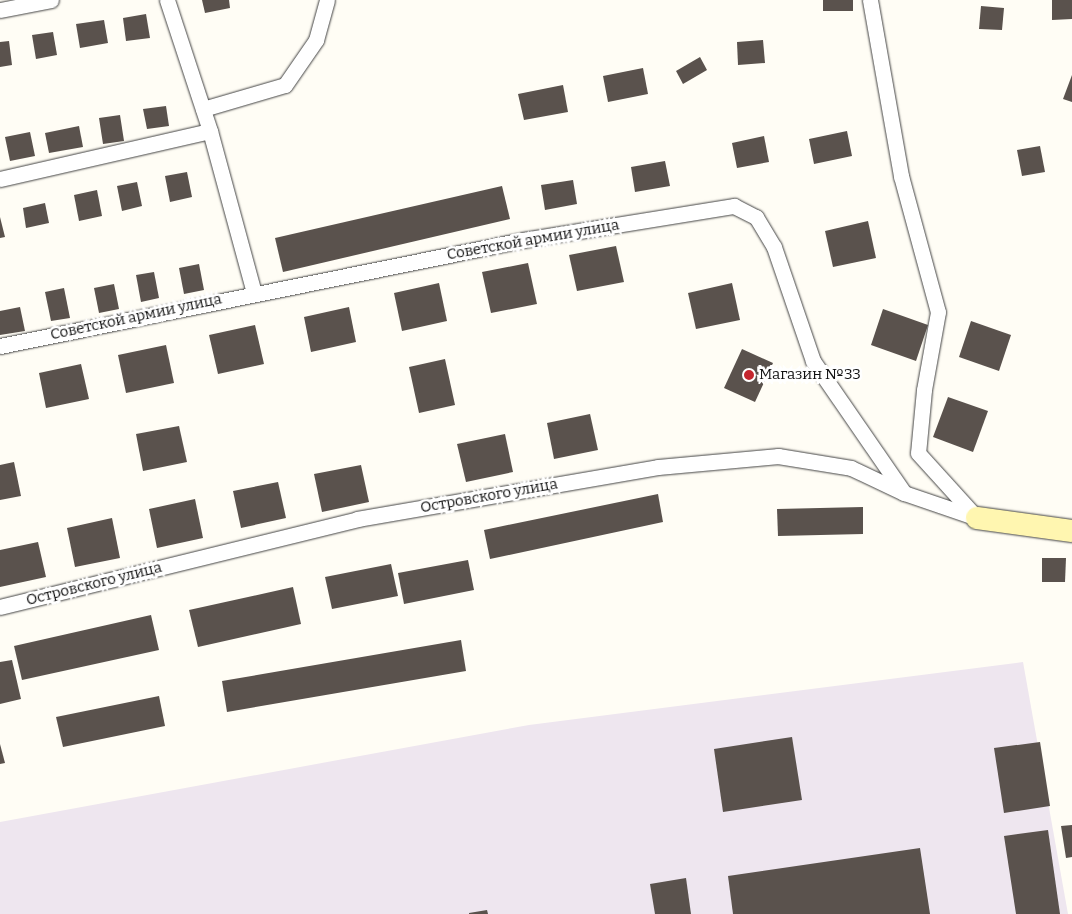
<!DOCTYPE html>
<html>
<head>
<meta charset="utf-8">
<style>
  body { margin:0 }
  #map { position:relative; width:1072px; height:914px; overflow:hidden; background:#fffdf5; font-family:Bitter,serif }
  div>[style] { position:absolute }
  .industrial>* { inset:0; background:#eee6ef }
  .building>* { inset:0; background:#5a524d }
  .roads { filter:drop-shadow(0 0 1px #444) drop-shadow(0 0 1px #444) }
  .street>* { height:15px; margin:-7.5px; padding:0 7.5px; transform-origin:7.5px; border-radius:7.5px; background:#fff }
  .secondary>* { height:22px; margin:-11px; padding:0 11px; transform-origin:11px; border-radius:11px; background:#fff6b0 }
  .dots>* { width:14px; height:14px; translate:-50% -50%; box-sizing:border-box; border:2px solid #fff; border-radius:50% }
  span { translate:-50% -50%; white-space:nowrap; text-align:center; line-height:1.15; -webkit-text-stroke:5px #fff; paint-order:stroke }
  .street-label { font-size:15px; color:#111 }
  .poi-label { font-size:15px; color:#111 }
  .left { translate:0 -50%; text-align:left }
</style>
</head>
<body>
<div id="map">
  <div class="industrial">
    <i style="clip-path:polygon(1023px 662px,1068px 914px,0 914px,0 822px,529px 725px)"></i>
  </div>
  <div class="building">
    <i style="clip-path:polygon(202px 0,229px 0,230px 8px,205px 13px)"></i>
    <i style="clip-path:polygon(823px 0,853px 0,853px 11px,823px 11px)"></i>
    <i style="clip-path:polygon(1052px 0,1072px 0,1072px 19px,1052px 20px)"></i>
    <i style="clip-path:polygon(981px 6px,1004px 8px,1002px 30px,979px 29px)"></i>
    <i style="clip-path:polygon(146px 14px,150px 38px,126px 41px,123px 18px)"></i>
    <i style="clip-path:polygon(104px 20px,108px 43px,80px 48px,76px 24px)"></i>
    <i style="clip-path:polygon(53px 32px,57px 55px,36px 59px,32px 35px)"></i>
    <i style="clip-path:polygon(763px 40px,765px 63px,738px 65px,737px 42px)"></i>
    <i style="clip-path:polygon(9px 41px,12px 65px,0 67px,0 42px)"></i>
    <i style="clip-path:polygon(700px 57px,707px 70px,683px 84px,676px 71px)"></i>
    <i style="clip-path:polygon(643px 68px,648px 94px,608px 102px,603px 76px)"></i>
    <i style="clip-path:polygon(1072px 75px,1072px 102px,1063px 99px)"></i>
    <i style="clip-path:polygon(563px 85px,568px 112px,524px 120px,518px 94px)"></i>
    <i style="clip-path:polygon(166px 106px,169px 126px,147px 129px,143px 109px)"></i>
    <i style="clip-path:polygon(120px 115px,124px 141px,103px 144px,99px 118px)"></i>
    <i style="clip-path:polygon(79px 126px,83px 147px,49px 153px,45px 133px)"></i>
    <i style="clip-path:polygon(847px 131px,852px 156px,814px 164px,809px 139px)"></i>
    <i style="clip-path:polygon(30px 132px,35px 156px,10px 161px,5px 137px)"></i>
    <i style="clip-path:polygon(764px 136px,769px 162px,737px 168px,732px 143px)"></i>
    <i style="clip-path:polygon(1040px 146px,1045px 172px,1022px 176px,1017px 150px)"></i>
    <i style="clip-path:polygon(665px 161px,670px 186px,635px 192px,631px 167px)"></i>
    <i style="clip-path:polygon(187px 172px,192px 197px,170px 202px,165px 176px)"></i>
    <i style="clip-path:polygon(573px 180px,577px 204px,545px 210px,541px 185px)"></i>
    <i style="clip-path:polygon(137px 182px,142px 206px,122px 211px,117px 186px)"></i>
    <i style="clip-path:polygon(502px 186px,510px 219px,283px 272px,275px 238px)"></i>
    <i style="clip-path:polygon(97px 190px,102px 216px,79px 221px,74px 195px)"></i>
    <i style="clip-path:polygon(45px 203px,49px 223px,26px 228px,23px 208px)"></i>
    <i style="clip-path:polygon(0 217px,5px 237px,0 238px)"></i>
    <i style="clip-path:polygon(868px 221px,876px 258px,833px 267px,825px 231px)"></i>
    <i style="clip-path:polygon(616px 246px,624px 282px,577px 291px,569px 255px)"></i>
    <i style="clip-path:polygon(528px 263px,537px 304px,491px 313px,482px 272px)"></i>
    <i style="clip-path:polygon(199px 264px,204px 290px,184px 294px,179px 268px)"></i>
    <i style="clip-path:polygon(154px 272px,159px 298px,141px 302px,136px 275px)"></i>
    <i style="clip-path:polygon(439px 283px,447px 321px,402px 331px,394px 293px)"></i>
    <i style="clip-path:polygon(732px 283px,740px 320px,696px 329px,688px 293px)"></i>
    <i style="clip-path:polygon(114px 284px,119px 309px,99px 313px,94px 288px)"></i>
    <i style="clip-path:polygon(64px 288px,70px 318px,51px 321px,45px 292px)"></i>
    <i style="clip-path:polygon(20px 307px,25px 331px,0 335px,0 311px)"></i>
    <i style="clip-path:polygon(349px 307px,356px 342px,311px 352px,304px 317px)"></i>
    <i style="clip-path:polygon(883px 309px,928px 325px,916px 361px,871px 345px)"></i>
    <i style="clip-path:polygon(971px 321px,1011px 335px,999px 371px,959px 357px)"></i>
    <i style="clip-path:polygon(255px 325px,264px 364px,218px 374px,209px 335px)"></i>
    <i style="clip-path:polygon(166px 345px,174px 383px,126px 393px,118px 355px)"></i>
    <i style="clip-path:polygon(742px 349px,773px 363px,755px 402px,724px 388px)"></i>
    <i style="clip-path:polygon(445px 359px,455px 405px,419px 413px,409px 367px)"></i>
    <i style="clip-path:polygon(81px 364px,89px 399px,46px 408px,39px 373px)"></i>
    <i style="clip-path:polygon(948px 397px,988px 411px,973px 452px,933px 437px)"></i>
    <i style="clip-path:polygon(590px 414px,598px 450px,554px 459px,547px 423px)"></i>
    <i style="clip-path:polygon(179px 426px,187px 462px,143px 471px,136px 434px)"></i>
    <i style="clip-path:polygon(505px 434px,513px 472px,466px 482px,457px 444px)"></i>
    <i style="clip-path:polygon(14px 462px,21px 496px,0 500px,0 465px)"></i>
    <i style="clip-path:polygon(361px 465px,369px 502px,322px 512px,314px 474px)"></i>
    <i style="clip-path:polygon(278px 482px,286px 518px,241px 528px,233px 491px)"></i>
    <i style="clip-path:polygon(658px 494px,663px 522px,490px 559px,484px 530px)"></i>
    <i style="clip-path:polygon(195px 499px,203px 538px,157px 548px,149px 509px)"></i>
    <i style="clip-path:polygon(863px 507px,863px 534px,778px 536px,777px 509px)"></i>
    <i style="clip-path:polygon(112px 518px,120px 558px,75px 567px,67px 528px)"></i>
    <i style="clip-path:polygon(38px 542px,46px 577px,0 587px,0 550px)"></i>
    <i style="clip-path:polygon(1042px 558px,1066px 558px,1065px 582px,1042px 582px)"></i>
    <i style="clip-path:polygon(468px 560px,474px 590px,404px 604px,398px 573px)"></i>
    <i style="clip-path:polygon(391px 564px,398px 596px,332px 609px,325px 577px)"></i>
    <i style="clip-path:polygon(293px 587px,301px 624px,198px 647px,189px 610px)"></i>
    <i style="clip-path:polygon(151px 615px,159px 650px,22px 680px,14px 646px)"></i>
    <i style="clip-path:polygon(461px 640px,466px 671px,227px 712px,222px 681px)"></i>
    <i style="clip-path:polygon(12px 660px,21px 699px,0 704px,0 662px)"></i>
    <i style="clip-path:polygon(159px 696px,165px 726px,63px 747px,56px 717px)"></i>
    <i style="clip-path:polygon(792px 737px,802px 800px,723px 812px,714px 749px)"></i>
    <i style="clip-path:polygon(1040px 742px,1050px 806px,1004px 813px,994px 748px)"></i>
    <i style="clip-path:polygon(0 744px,5px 763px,0 764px)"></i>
    <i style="clip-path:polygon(1072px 825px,1072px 857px,1066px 858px,1061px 826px)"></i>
    <i style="clip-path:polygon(1048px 830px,1060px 914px,1016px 914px,1004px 836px)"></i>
    <i style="clip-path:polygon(920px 848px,930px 914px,733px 914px,728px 876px)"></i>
    <i style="clip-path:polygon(686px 878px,691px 914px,655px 914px,650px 884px)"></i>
    <i style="clip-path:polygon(487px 910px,488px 914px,469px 914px,469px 913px)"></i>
  </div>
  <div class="roads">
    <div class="street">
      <i style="left:167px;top:0;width:138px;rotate:71.8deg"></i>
      <i style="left:210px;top:131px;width:168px;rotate:74.8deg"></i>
      <i style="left:870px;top:0;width:179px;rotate:80deg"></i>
      <i style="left:901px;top:176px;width:141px;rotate:74.8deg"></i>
      <i style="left:938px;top:312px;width:79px;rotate:100.2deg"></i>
      <i style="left:924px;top:390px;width:63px;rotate:95.4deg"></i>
      <i style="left:918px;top:453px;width:86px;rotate:47.8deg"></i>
      <i style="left:0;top:10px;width:52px;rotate:-11.1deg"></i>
      <i style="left:203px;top:109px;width:85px;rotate:-16.3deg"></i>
      <i style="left:285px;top:85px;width:55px;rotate:-55.4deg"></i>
      <i style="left:316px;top:40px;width:41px;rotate:-74.6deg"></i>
      <i style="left:0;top:179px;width:215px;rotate:-12.9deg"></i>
      <i style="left:0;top:346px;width:534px;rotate:-11.46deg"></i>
      <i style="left:523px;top:240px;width:214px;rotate:-9.2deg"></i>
      <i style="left:734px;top:206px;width:25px;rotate:27deg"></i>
      <i style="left:756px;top:217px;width:35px;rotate:59deg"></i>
      <i style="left:774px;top:247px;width:120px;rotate:71.1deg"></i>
      <i style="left:813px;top:361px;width:160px;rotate:55.4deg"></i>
      <i style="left:0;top:607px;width:368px;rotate:-13.8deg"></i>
      <i style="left:357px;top:519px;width:305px;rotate:-9.8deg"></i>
      <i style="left:658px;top:467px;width:121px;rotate:-5.2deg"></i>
      <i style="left:778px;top:456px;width:74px;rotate:9.3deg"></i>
      <i style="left:851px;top:468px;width:59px;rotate:25.3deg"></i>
      <i style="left:904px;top:493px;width:77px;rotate:18.9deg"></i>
    </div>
    <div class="secondary">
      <i style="left:977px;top:518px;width:96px;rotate:7.8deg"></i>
    </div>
  </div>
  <div class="dots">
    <i style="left:749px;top:375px;background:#c4262e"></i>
  </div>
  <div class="street-label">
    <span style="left:533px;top:240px;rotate:-10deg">Советской армии улица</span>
    <span style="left:136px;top:317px;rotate:-12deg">Советской армии улица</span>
    <span style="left:489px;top:496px;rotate:-10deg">Островского улица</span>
    <span style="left:94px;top:584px;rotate:-14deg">Островского улица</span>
  </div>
  <div class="poi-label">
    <span class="left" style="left:759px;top:375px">Магазин №33</span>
  </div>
</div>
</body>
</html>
